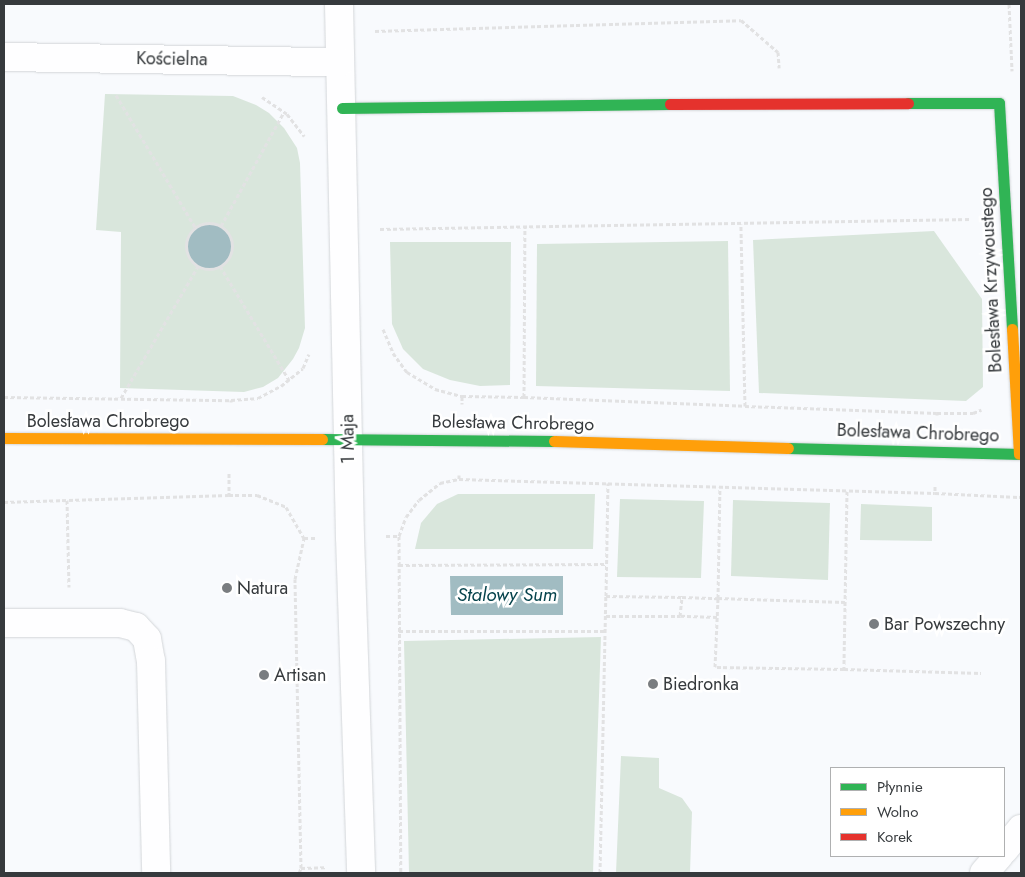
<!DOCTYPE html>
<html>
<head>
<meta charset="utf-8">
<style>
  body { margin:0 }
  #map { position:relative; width:1025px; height:877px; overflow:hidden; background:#f8fafd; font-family:Jost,sans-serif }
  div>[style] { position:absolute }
  .green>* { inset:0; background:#d9e6dc }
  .water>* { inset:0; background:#a1bcc2 }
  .round { border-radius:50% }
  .path>* { height:3px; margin-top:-1.5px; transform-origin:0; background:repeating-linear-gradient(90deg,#e2e2e3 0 4px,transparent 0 6.5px) }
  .path>.ring { margin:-1.5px; padding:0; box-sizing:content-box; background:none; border:3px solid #e2e2e3; border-radius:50% }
  .roads { filter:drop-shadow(0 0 1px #d3d6d9) drop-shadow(0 0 1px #d3d6d9) }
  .street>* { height:28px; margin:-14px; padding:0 14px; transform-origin:14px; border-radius:14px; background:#fefeff }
  .fast>* { height:11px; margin:-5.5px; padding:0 5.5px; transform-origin:5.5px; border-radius:5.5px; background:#30b455 }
  .slow>* { height:11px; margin:-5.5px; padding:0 5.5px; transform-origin:5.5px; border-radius:5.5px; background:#ff9f0a }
  .jam>* { height:11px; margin:-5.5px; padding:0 5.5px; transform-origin:5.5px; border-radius:5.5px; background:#e5322d }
  .dots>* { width:14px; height:14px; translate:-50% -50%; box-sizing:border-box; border:2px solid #fff; border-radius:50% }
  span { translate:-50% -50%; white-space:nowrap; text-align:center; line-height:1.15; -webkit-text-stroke:5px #fff; paint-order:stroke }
  .street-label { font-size:18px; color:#363a3d }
  .poi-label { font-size:18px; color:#363a3d }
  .left { translate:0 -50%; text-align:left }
  .water-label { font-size:19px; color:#06434c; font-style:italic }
  .frame { position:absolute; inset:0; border:5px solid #363a3d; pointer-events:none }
  .legend { position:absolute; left:830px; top:767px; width:175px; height:90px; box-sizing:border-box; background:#fff; border:1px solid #afb0b1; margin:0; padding:6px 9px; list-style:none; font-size:15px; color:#363a3d }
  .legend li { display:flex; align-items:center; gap:10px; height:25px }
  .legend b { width:25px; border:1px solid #afb0b1 }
</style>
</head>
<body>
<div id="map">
  <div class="green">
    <i style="clip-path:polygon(105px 94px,233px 96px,256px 105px,269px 113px,284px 128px,297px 148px,300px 163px,305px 328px,299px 348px,293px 359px,278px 378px,263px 387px,244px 392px,120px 388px,121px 232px,96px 230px)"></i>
    <i style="clip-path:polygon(934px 231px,982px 299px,983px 387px,966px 401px,759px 393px,753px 240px)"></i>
    <i style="clip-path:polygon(728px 241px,730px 391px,536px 386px,537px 244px)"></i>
    <i style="clip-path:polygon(390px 242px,511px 242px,510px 385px,480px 386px,450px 380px,423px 369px,403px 349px,392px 324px)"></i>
    <i style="clip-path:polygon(458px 494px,595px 494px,593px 549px,415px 549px,421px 523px,437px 504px)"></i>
    <i style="clip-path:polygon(620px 499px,704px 501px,701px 578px,617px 577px)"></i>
    <i style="clip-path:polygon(733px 500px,830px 503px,828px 580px,731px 576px)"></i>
    <i style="clip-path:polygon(861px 504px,932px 507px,932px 541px,860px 540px)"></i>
    <i style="clip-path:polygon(601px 637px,593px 873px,409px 873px,404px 641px)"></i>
    <i style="clip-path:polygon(621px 756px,659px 758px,659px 788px,682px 798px,692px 812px,690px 873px,616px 873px)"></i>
  </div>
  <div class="water">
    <i class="round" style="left:186px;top:223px;width:46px;height:46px"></i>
    <i style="clip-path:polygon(450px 576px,563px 576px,563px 615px,451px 615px)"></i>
  </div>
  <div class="path">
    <i style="left:1009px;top:4px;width:67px;rotate:87.4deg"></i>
    <i style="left:375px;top:31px;width:366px;rotate:-1.7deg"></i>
    <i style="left:741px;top:20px;width:49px;rotate:40.9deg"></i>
    <i style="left:778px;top:52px;width:16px;rotate:86deg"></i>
    <i style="left:116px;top:95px;width:154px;rotate:59.1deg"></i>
    <i style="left:262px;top:97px;width:30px;rotate:34deg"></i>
    <i style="left:287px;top:114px;width:28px;rotate:52deg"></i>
    <i class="ring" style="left:186px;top:223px;width:43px;height:43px"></i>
    <i style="left:221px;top:226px;width:130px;rotate:-61.1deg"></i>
    <i style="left:380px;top:229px;width:591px;rotate:-0.97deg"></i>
    <i style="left:220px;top:266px;width:133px;rotate:58.8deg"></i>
    <i style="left:383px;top:329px;width:26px;rotate:67deg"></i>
    <i style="left:393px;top:353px;width:24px;rotate:54deg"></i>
    <i style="left:407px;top:372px;width:33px;rotate:31deg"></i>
    <i style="left:435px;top:389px;width:28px;rotate:15deg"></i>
    <i style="left:462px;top:396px;width:8px;rotate:90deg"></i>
    <i style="left:462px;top:396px;width:62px;rotate:0.9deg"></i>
    <i style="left:524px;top:397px;width:170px;rotate:-89.7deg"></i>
    <i style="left:4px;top:397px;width:227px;rotate:0.8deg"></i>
    <i style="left:524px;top:397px;width:221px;rotate:2.3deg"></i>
    <i style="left:745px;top:406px;width:182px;rotate:-91.3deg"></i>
    <i style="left:121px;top:398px;width:153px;rotate:-59.7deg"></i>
    <i style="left:231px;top:402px;width:2px;rotate:-90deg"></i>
    <i style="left:231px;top:400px;width:27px;rotate:-4deg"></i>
    <i style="left:258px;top:398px;width:26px;rotate:-28deg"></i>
    <i style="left:281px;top:386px;width:28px;rotate:-39deg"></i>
    <i style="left:303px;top:368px;width:15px;rotate:-67deg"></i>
    <i style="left:745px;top:406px;width:192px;rotate:2.1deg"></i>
    <i style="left:937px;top:413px;width:2px;rotate:90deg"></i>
    <i style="left:937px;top:413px;width:36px"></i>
    <i style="left:973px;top:413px;width:9px;rotate:-21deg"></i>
    <i style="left:229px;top:473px;width:22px;rotate:90deg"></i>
    <i style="left:229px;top:495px;width:28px"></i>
    <i style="left:257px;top:495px;width:31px;rotate:22deg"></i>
    <i style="left:286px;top:507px;width:36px;rotate:60deg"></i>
    <i style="left:304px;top:538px;width:11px"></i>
    <i style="left:459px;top:475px;width:4px;rotate:90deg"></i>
    <i style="left:459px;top:479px;width:476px;rotate:1.7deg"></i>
    <i style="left:935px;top:486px;width:7px;rotate:90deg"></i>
    <i style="left:935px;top:493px;width:86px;rotate:2.7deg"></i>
    <i style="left:847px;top:491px;width:178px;rotate:91deg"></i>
    <i style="left:844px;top:669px;width:137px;rotate:1.7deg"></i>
    <i style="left:67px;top:500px;width:87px;rotate:88.7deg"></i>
    <i style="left:4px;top:502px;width:225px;rotate:-1.8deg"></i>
    <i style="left:386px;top:536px;width:13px"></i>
    <i style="left:399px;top:536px;width:20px;rotate:-70deg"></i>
    <i style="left:406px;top:517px;width:21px;rotate:-53deg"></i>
    <i style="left:419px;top:500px;width:27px;rotate:-39deg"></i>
    <i style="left:440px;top:483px;width:19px;rotate:-12deg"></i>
    <i style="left:399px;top:536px;width:337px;rotate:89.7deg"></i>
    <i style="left:399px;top:565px;width:207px;rotate:-0.3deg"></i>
    <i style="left:606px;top:596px;width:113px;rotate:-89deg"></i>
    <i style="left:606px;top:616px;width:74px"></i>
    <i style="left:717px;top:617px;width:37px;rotate:-178deg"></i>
    <i style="left:680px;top:616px;width:19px;rotate:-84deg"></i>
    <i style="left:682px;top:597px;width:36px;rotate:2deg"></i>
    <i style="left:718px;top:598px;width:111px;rotate:-89deg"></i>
    <i style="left:399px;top:631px;width:206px"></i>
    <i style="left:844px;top:669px;width:129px;rotate:-179.1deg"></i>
    <i style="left:715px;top:667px;width:69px;rotate:-87.5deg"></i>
    <i style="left:718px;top:598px;width:127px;rotate:1.8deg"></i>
    <i style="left:301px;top:868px;width:24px;rotate:-2deg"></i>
    <i style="left:299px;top:873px;width:5px;rotate:-68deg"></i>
    <i style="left:301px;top:868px;width:289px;rotate:-91.2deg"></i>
    <i style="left:295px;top:579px;width:42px;rotate:-77.6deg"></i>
    <i style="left:600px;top:873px;width:277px;rotate:-88.8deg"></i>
    <i style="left:606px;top:596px;width:76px;rotate:0.8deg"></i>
  </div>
  <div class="roads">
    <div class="street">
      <i style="left:339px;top:4px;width:533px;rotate:88.82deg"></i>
      <i style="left:350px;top:537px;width:336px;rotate:88.1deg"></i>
      <i style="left:4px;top:57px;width:336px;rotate:0.9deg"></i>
      <i style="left:4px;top:623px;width:116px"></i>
      <i style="left:120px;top:623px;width:16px;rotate:14deg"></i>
      <i style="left:136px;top:627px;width:16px;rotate:47deg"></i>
      <i style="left:147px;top:639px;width:22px;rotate:80deg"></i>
      <i style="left:151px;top:661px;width:212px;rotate:88.6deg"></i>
      <i style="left:1004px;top:850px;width:27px;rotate:-51deg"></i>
      <i style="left:984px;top:873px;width:23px;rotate:-49deg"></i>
    </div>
    <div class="fast">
      <i style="left:908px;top:103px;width:91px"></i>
      <i style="left:999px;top:103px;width:226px;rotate:86.7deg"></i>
      <i style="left:342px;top:108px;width:328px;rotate:-0.7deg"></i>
      <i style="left:322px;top:439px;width:232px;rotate:0.5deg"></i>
      <i style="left:788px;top:448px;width:233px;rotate:1.5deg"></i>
    </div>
    <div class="slow">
      <i style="left:1012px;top:329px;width:125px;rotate:86.8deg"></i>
      <i style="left:4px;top:438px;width:318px;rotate:0.2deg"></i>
      <i style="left:554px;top:441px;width:234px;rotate:1.7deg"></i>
    </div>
    <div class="jam">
      <i style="left:670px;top:104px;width:238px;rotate:-0.2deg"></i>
    </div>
  </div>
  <div class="dots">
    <i style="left:227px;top:588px;background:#7a7d80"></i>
    <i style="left:874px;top:624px;background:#7a7d80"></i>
    <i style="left:264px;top:675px;background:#7a7d80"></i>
    <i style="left:653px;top:684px;background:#7a7d80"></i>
  </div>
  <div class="street-label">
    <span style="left:172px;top:59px;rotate:1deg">Kościelna</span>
    <span style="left:991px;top:280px;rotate:-93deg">Bolesława Krzywoustego</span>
    <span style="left:108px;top:421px">Bolesława Chrobrego</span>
    <span style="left:513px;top:423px;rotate:1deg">Bolesława Chrobrego</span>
    <span style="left:918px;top:433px;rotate:2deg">Bolesława Chrobrego</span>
    <span style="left:348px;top:439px;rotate:-91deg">1 Maja</span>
  </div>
  <div class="poi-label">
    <span class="left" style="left:237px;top:588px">Natura</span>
    <span class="left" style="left:884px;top:624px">Bar Powszechny</span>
    <span class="left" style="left:274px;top:675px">Artisan</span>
    <span class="left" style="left:663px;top:684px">Biedronka</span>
  </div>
  <div class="water-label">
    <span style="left:507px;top:595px">Stalowy Sum</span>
  </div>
  <div class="frame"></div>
  <ul class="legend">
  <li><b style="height:6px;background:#30b455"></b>Płynnie</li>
  <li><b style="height:6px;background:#ff9f0a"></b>Wolno</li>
  <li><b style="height:6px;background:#e5322d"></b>Korek</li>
  </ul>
</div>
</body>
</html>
